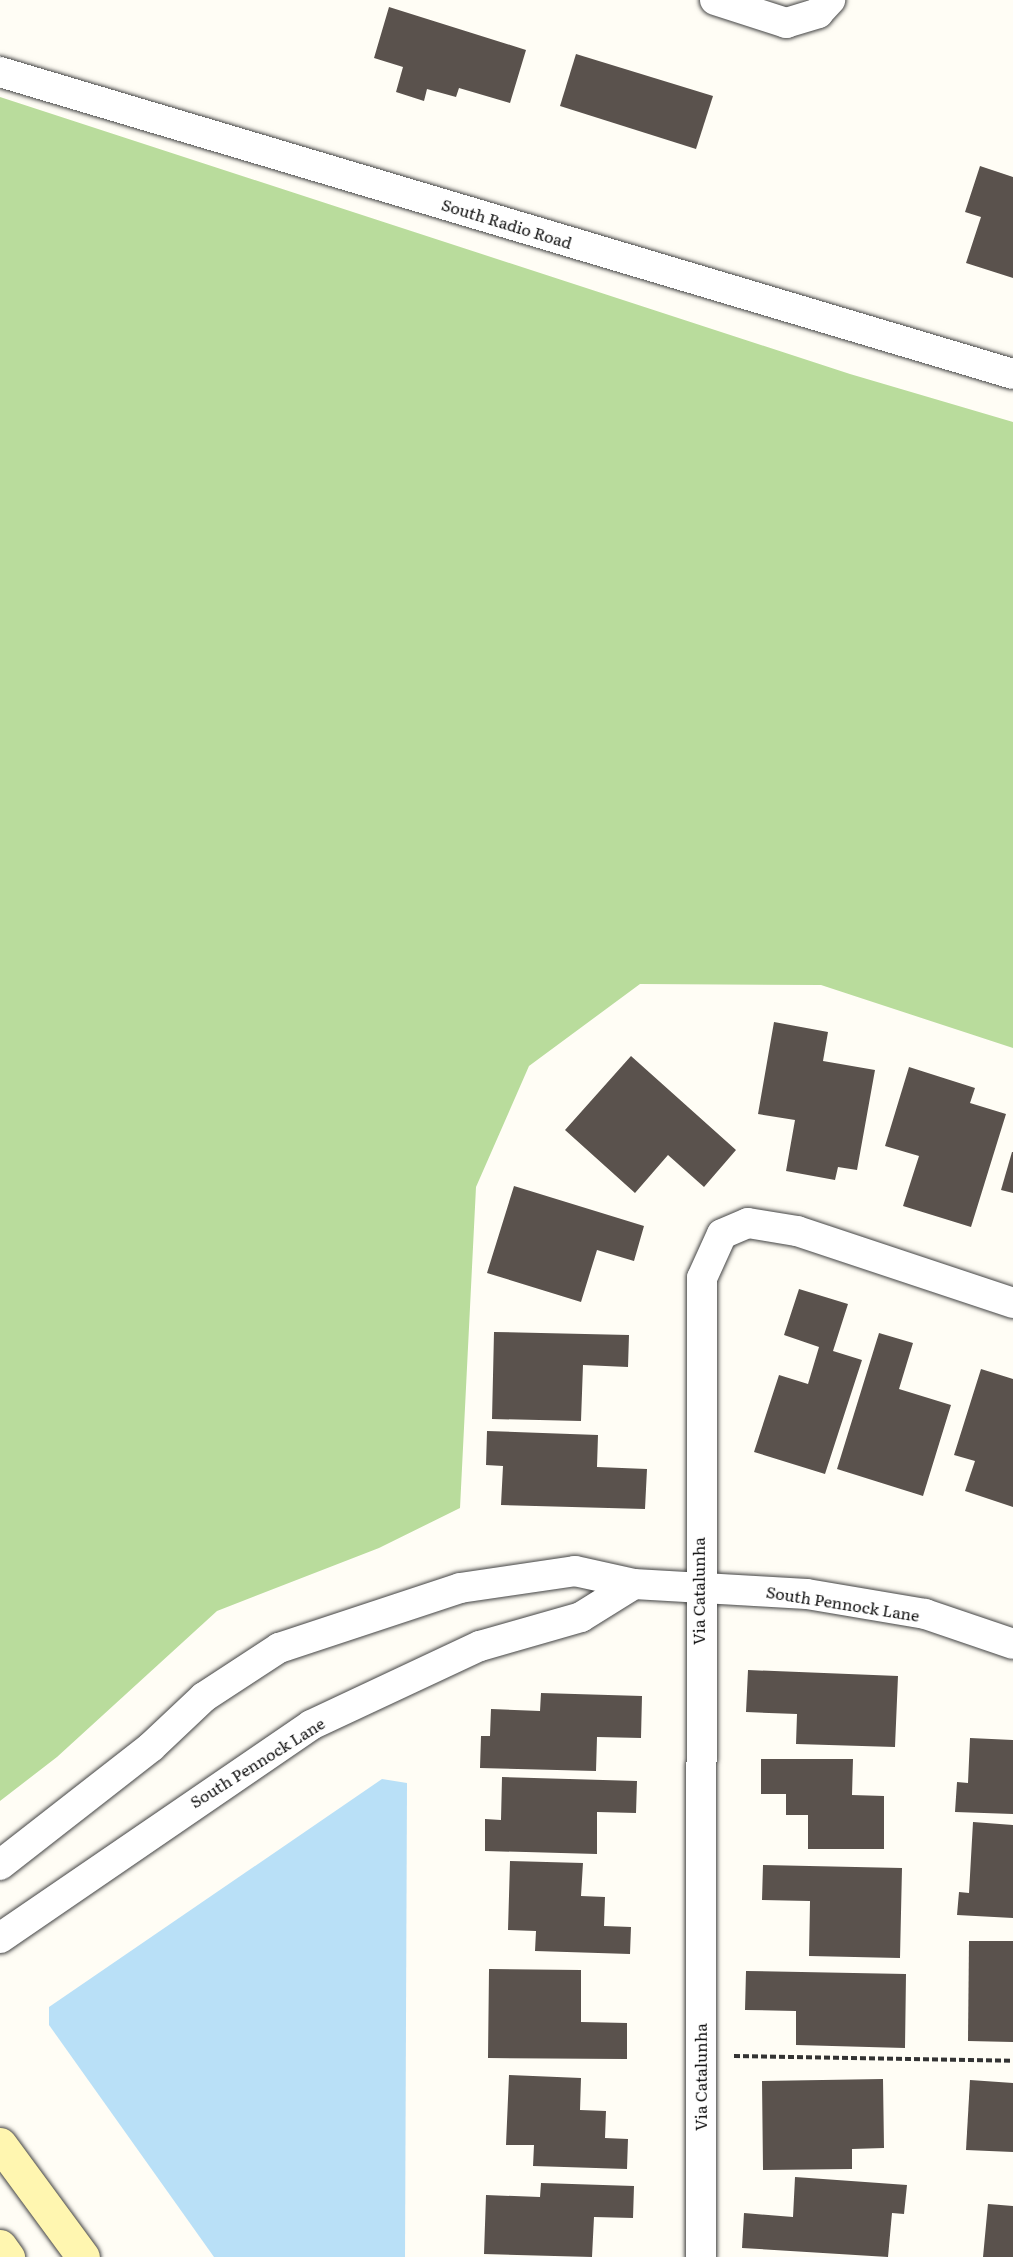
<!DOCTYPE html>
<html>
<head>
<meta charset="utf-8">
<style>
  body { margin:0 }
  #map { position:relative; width:1013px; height:2257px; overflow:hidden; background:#fffdf5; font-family:Literata,serif }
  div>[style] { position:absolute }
  .forest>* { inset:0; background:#b9dc9c }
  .water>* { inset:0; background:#b9e0f7 }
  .building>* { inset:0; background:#5a524d }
  .path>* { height:4px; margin-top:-2px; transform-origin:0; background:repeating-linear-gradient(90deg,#333 0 6px,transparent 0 9px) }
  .roads { filter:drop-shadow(0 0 2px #444) drop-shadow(0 0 2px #444) }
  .street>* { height:30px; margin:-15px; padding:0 15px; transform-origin:15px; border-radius:15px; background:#fff }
  .secondary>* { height:33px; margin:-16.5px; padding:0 16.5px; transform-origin:16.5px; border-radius:16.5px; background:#fff6b0 }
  span { translate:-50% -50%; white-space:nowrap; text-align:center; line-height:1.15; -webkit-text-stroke:6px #fff; paint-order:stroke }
  .street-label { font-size:16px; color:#111 }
</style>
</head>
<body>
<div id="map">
  <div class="forest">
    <i style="clip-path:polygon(0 97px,850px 374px,1013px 422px,1013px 1048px,821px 985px,640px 984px,529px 1066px,476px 1187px,460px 1508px,379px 1548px,217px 1611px,57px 1757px,0 1801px)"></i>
  </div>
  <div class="water">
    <i style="clip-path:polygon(382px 1779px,407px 1783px,405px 2257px,214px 2257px,49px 2025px,49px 2007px)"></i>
  </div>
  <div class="building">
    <i style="clip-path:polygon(389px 7px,526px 50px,510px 103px,459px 88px,456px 97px,427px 89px,424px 101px,396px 92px,403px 67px,374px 58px)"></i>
    <i style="clip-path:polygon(576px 54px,713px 96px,696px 149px,560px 106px)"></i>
    <i style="clip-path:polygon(980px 166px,1013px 177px,1013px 278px,966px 263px,981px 217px,965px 212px)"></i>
    <i style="clip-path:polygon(774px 1022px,828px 1032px,823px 1061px,875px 1070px,857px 1170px,838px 1167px,835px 1180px,786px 1171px,795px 1120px,758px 1114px)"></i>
    <i style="clip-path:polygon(631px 1056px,736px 1150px,704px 1187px,668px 1155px,635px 1193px,565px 1130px)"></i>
    <i style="clip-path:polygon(909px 1067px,975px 1088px,970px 1103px,1006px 1114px,971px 1227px,903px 1206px,919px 1156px,885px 1146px)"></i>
    <i style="clip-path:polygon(1012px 1152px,1013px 1152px,1013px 1193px,1001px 1190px)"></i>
    <i style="clip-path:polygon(514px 1186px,644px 1226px,634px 1261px,597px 1250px,581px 1302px,487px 1273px)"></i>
    <i style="clip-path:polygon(799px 1289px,848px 1304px,833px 1351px,862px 1360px,825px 1474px,754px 1452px,779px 1375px,808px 1384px,819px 1347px,784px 1335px)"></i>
    <i style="clip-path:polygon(494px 1332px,629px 1335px,628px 1367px,583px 1365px,581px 1421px,492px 1419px)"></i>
    <i style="clip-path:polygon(879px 1333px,913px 1343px,899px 1389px,951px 1405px,923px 1496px,837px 1469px)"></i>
    <i style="clip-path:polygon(981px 1369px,1013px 1379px,1013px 1507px,965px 1491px,975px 1461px,954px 1455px)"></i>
    <i style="clip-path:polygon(487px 1431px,598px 1435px,597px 1467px,647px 1469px,645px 1509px,501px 1505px,503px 1466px,486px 1465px)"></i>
    <i style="clip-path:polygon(748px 1670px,898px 1676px,895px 1747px,796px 1744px,797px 1714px,746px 1712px)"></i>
    <i style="clip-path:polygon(541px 1693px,642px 1696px,641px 1738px,597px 1737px,596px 1771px,480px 1768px,481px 1736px,490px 1736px,491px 1709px,540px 1711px)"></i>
    <i style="clip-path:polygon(970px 1738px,1013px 1740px,1013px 1814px,955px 1812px,957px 1782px,968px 1783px)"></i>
    <i style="clip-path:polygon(761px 1759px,853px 1759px,852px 1795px,884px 1796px,884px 1849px,808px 1849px,808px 1815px,786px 1815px,786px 1794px,761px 1794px)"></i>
    <i style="clip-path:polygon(502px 1777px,637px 1781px,636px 1813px,597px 1812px,597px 1854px,485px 1851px,485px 1819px,501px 1820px)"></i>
    <i style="clip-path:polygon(973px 1822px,1013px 1825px,1013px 1918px,957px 1915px,959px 1892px,969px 1893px)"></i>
    <i style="clip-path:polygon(510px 1861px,583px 1863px,581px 1896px,605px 1897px,604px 1926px,631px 1927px,630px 1954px,535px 1951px,536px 1931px,508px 1930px)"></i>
    <i style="clip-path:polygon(763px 1865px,902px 1868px,900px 1958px,809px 1956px,810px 1901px,762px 1900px)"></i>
    <i style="clip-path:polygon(969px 1941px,1013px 1941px,1013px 2042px,968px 2041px)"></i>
    <i style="clip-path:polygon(489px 1969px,581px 1970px,581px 2022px,627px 2023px,627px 2059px,488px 2058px)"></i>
    <i style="clip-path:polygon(746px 1971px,906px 1974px,905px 2048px,796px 2045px,796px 2011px,745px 2010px)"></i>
    <i style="clip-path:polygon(509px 2075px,581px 2078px,580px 2110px,606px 2111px,605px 2138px,628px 2139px,627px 2169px,533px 2166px,534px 2145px,506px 2145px)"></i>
    <i style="clip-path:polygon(883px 2079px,884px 2148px,852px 2149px,852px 2169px,763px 2170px,762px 2081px)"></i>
    <i style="clip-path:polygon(970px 2080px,1013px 2083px,1013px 2152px,966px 2150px)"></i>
    <i style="clip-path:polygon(795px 2177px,907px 2185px,904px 2214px,892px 2213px,888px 2257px,742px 2248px,744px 2213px,793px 2217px)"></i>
    <i style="clip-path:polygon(541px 2183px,634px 2186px,633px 2218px,594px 2217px,592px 2257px,484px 2254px,486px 2195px,540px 2197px)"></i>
    <i style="clip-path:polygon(988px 2204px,1013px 2206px,1013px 2257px,983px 2257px)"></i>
  </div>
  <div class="path">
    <i style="left:734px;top:2056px;width:279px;rotate:1deg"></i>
  </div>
  <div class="roads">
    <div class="street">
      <i style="left:715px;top:0;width:75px;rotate:17.9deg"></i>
      <i style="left:786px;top:23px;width:34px;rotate:-17deg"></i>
      <i style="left:818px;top:13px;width:18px;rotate:-47deg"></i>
      <i style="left:0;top:72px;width:1057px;rotate:16.6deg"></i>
      <i style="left:0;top:1865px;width:192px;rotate:-38deg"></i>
      <i style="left:151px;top:1747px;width:73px;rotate:-43.3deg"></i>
      <i style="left:204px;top:1697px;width:90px;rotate:-33.2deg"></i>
      <i style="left:279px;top:1648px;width:191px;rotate:-18.3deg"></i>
      <i style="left:460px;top:1588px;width:116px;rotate:-8.4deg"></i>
      <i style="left:575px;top:1571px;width:60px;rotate:12.4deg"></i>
      <i style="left:634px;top:1584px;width:173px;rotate:3.3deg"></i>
      <i style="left:807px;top:1594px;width:120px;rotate:9.6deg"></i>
      <i style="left:925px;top:1614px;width:93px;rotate:18.8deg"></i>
      <i style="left:0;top:1938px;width:377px;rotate:-34.4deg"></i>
      <i style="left:311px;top:1725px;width:187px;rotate:-25.1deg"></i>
      <i style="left:480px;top:1646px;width:105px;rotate:-16deg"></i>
      <i style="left:581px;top:1617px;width:62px;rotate:-31.9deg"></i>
      <i style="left:701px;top:2257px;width:979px;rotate:-89.94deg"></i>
      <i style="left:702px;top:1278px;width:48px;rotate:-65.6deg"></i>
      <i style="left:722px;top:1234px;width:28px;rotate:-23deg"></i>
      <i style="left:748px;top:1223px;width:50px;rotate:9.3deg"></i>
      <i style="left:797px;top:1231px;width:228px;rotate:18.4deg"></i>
    </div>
    <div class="secondary">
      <i style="left:0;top:2144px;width:140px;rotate:53.7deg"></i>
      <i style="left:0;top:2246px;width:14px;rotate:54deg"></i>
    </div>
  </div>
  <div class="street-label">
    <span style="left:507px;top:223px;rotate:17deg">South Radio Road</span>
    <span style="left:698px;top:1591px;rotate:-90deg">Via Catalunha</span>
    <span style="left:843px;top:1603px;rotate:9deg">South Pennock Lane</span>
    <span style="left:257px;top:1762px;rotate:-32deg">South Pennock Lane</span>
    <span style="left:700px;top:2077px;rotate:-90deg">Via Catalunha</span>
  </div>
</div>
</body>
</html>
